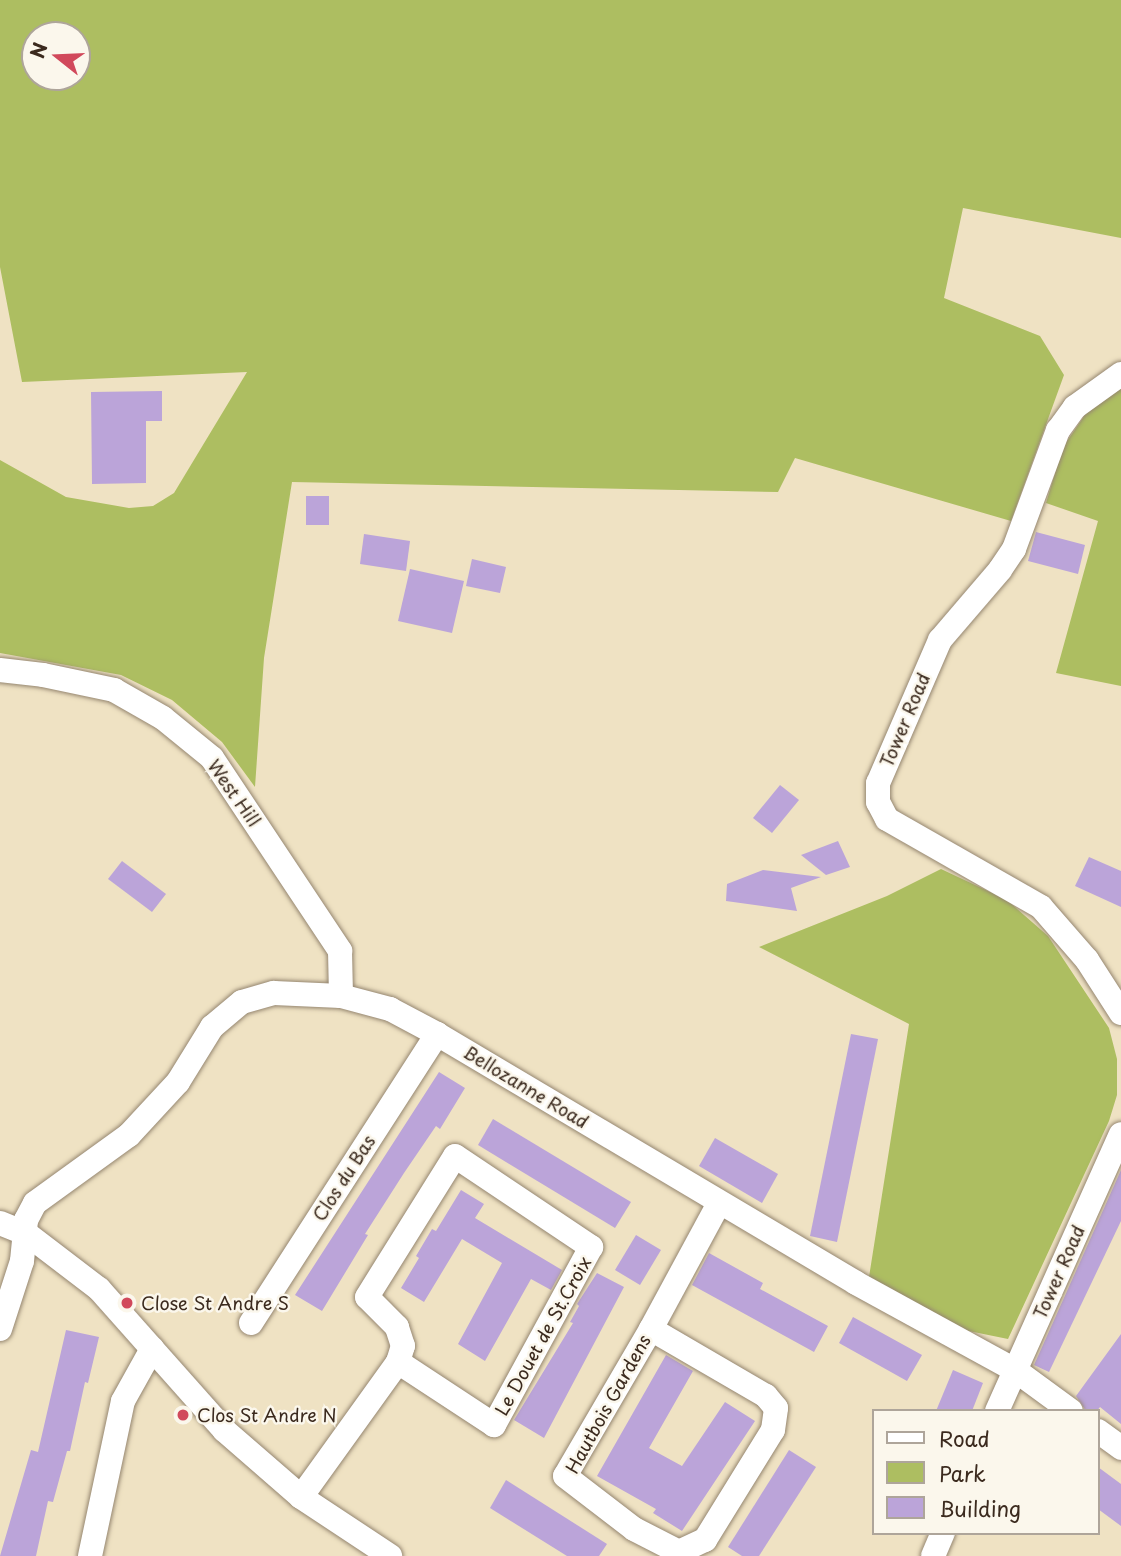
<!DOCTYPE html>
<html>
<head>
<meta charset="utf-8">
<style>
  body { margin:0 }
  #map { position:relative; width:1121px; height:1556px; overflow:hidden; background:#efe2c3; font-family:"Playpen Sans",sans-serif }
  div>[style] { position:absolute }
  .green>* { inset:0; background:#adbe61 }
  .building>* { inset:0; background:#bba4d9 }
  .roads { filter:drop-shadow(0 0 2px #958670) drop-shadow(0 0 2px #958670) }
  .minor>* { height:24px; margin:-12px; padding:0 12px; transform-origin:12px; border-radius:12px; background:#fff }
  .dots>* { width:19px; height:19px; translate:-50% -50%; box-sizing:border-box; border:4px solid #fbf7ec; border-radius:50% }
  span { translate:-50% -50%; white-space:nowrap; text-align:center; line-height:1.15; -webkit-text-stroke:5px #fbf7ec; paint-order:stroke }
  .street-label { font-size:18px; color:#3b2a1e }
  .poi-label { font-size:18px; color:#3b2a1e }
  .left { translate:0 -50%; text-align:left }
  .legend { position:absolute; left:872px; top:1409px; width:228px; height:126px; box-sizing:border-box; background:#fbf7ec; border:2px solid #aea59a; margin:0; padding:9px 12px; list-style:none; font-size:21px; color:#3b2a1e }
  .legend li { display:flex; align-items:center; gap:14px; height:35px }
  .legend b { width:35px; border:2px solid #aea59a }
  .north { position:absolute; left:21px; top:21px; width:70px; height:70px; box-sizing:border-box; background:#fbf7ec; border:2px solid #aea59a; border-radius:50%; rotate:288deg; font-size:19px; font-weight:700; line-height:28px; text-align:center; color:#3b2a1e }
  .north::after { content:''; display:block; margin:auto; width:24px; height:32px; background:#d1495b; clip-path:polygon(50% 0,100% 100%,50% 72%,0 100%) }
</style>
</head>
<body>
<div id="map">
  <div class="green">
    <i style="clip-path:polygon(evenodd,0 0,1121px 0,1121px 238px,963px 208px,944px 298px,1040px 336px,1064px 375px,1011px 521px,795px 458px,778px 492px,292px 482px,264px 658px,255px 787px,222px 742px,172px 700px,121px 675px,0 653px,0 460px,66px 497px,129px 508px,153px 506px,174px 493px,247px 372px,22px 382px,0 267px,0 0,77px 35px,77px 77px,35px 77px,35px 35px,77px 35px)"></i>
    <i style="clip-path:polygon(1121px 388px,1121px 686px,1056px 673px,1098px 521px,1046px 503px,1063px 447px,1087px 412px)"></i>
    <i style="clip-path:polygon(941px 869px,1007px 900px,1048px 936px,1109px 1028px,1117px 1059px,1117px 1095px,1109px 1121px,1008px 1339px,959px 1329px,869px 1277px,909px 1024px,759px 947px,887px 896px)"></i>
  </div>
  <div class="building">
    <i style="clip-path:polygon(162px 391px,162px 421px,146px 421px,146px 483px,92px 484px,91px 392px)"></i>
    <i style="clip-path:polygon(306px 496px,329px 496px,329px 525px,306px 525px)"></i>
    <i style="clip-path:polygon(1036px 532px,1085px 545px,1078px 574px,1028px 561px)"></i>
    <i style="clip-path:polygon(364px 534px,410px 541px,406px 571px,360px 564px)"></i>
    <i style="clip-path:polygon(472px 559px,506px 567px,500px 593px,466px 586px)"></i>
    <i style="clip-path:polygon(410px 569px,464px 581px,452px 633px,398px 621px)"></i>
    <i style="clip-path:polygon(780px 785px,799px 800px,772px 833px,753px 818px)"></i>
    <i style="clip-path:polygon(838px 841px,850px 867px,826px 875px,801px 855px)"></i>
    <i style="clip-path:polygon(1089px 857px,1121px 871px,1121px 907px,1075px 886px)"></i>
    <i style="clip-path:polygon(122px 861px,166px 894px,152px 912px,108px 879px)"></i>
    <i style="clip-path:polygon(763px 870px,821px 877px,791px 888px,797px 911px,726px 901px,727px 884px)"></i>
    <i style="clip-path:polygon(851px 1034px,878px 1039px,837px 1242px,810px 1236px)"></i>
    <i style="clip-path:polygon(439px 1072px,465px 1088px,440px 1129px,436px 1126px,404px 1173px,365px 1234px,368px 1235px,322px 1311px,295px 1295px)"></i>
    <i style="clip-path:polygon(493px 1119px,631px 1202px,615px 1228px,478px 1145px)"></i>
    <i style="clip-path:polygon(715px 1138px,778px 1174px,762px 1203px,699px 1166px)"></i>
    <i style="clip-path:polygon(1121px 1170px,1121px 1221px,1049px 1372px,1034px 1365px)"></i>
    <i style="clip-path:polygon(461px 1190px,484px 1204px,475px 1218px,562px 1270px,551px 1290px,531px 1279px,485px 1361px,458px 1344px,502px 1263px,462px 1239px,424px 1302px,401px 1288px,419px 1258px,416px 1256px,432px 1229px,436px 1231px)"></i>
    <i style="clip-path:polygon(636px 1235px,661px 1250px,640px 1285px,615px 1270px)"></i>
    <i style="clip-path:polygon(709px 1253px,763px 1283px,760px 1289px,828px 1326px,814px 1352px,692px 1285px)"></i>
    <i style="clip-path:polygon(597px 1273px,624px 1287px,544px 1438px,514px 1420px,573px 1323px,570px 1322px,579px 1306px,577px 1304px)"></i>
    <i style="clip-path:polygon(853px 1317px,922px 1355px,907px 1381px,839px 1343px)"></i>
    <i style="clip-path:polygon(66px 1330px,99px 1337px,88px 1383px,85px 1382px,70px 1451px,67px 1451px,53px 1502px,48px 1501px,36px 1556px,0 1556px,31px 1450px,38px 1452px)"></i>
    <i style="clip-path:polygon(1121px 1334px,1121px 1424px,1100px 1407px,1097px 1411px,1086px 1411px,1076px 1396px)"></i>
    <i style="clip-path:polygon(666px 1355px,693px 1371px,649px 1448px,682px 1466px,725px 1402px,755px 1421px,682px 1531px,653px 1513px,656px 1509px,597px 1476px)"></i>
    <i style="clip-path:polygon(953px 1370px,983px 1383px,972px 1411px,936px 1411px)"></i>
    <i style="clip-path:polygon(789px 1450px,816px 1467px,759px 1556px,742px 1556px,728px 1547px)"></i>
    <i style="clip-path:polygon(1098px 1467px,1121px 1484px,1121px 1526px,1098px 1509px)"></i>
    <i style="clip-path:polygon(506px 1480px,607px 1544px,599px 1556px,567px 1556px,490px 1508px)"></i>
  </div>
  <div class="roads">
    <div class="minor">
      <i style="left:1121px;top:374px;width:57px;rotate:144.3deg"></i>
      <i style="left:1075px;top:407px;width:29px;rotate:126deg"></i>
      <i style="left:1058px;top:430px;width:127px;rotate:110.3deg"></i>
      <i style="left:1014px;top:549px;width:25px;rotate:124deg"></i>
      <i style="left:1000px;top:570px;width:92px;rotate:130.6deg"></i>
      <i style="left:940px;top:640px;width:156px;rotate:113.4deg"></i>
      <i style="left:878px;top:783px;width:19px;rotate:90deg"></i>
      <i style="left:878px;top:802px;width:19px;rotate:62deg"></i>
      <i style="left:887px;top:819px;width:177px;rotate:29.7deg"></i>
      <i style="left:1041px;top:907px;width:70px;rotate:49deg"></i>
      <i style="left:1087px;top:960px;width:63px;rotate:57.3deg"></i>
      <i style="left:0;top:670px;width:43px;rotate:6.6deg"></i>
      <i style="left:43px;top:675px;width:73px;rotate:11.9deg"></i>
      <i style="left:114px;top:690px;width:56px;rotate:29.7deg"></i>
      <i style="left:163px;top:718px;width:63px;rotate:39.2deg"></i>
      <i style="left:212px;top:758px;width:232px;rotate:56.4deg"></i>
      <i style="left:340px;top:951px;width:45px;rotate:88.7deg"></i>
      <i style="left:0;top:1223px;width:29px;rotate:22deg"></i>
      <i style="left:27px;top:1234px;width:91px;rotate:37.4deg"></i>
      <i style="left:99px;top:1289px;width:188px;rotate:48.4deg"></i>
      <i style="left:224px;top:1430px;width:102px;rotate:41deg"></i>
      <i style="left:301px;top:1497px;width:107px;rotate:33.5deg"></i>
      <i style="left:251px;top:1323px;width:344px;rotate:-57.2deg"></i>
      <i style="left:0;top:1329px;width:71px;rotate:-72.1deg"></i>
      <i style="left:22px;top:1261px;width:41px;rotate:-84.4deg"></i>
      <i style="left:26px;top:1220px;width:19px;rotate:-62deg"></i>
      <i style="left:35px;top:1203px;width:116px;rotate:-35.9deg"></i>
      <i style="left:129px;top:1135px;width:72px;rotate:-47.2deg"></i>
      <i style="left:178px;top:1082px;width:65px;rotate:-58.3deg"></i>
      <i style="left:212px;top:1027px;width:39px;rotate:-40deg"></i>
      <i style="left:242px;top:1002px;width:33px;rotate:-16deg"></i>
      <i style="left:274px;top:993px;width:67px;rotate:2.6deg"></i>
      <i style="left:341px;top:996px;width:51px;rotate:14.9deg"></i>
      <i style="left:390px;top:1009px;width:53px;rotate:28deg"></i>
      <i style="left:437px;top:1034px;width:487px;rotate:30.7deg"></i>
      <i style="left:856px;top:1283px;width:181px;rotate:28.7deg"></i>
      <i style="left:1015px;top:1370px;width:69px;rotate:36.2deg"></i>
      <i style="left:651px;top:1329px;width:170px;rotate:120.3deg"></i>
      <i style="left:565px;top:1476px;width:87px;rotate:37.5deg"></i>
      <i style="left:634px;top:1529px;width:51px;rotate:27.1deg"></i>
      <i style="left:679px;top:1552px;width:29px;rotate:-25deg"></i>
      <i style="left:705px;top:1540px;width:129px;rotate:-58.3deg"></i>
      <i style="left:773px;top:1430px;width:22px;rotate:-82deg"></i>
      <i style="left:776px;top:1408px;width:16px;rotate:-130deg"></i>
      <i style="left:766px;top:1396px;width:133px;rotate:-149.8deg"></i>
      <i style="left:651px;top:1329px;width:143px;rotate:-61.6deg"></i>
      <i style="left:997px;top:1411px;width:303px;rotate:-65.9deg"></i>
      <i style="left:1098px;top:1431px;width:29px;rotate:36deg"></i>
      <i style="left:301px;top:1497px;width:166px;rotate:-54.3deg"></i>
      <i style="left:398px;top:1362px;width:17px;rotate:-73deg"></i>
      <i style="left:403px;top:1346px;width:20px;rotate:-108deg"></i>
      <i style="left:397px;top:1327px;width:42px;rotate:-135deg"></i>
      <i style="left:367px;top:1297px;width:166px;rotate:-58deg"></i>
      <i style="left:455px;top:1156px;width:164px;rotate:33.8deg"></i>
      <i style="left:591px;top:1247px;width:203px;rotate:118.6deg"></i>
      <i style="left:494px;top:1425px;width:115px;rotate:-146.7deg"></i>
      <i style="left:90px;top:1556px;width:158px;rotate:-78deg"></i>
      <i style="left:123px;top:1401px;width:60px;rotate:-60.9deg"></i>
      <i style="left:933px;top:1556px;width:25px;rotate:-67deg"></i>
    </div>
  </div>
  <div class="dots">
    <i style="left:127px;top:1303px;background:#d1495b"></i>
    <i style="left:183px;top:1415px;background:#d1495b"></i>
  </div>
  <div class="street-label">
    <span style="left:905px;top:720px;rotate:-67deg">Tower Road</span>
    <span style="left:234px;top:793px;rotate:55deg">West Hill</span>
    <span style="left:526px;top:1087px;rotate:31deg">Bellozanne Road</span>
    <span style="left:344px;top:1178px;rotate:-57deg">Clos du Bas</span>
    <span style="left:1059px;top:1272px;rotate:-66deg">Tower Road</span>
    <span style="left:543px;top:1336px;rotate:-61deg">Le Douet de St.Croix</span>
    <span style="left:608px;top:1404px;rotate:-61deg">Hautbois Gardens</span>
  </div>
  <div class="poi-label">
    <span class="left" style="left:141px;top:1303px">Close St Andre S</span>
    <span class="left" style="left:197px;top:1415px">Clos St Andre N</span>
  </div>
  <ul class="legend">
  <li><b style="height:9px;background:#fff"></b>Road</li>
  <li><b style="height:19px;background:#adbe61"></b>Park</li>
  <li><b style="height:19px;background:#bba4d9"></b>Building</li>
  </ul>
  <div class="north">N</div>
</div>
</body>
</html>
